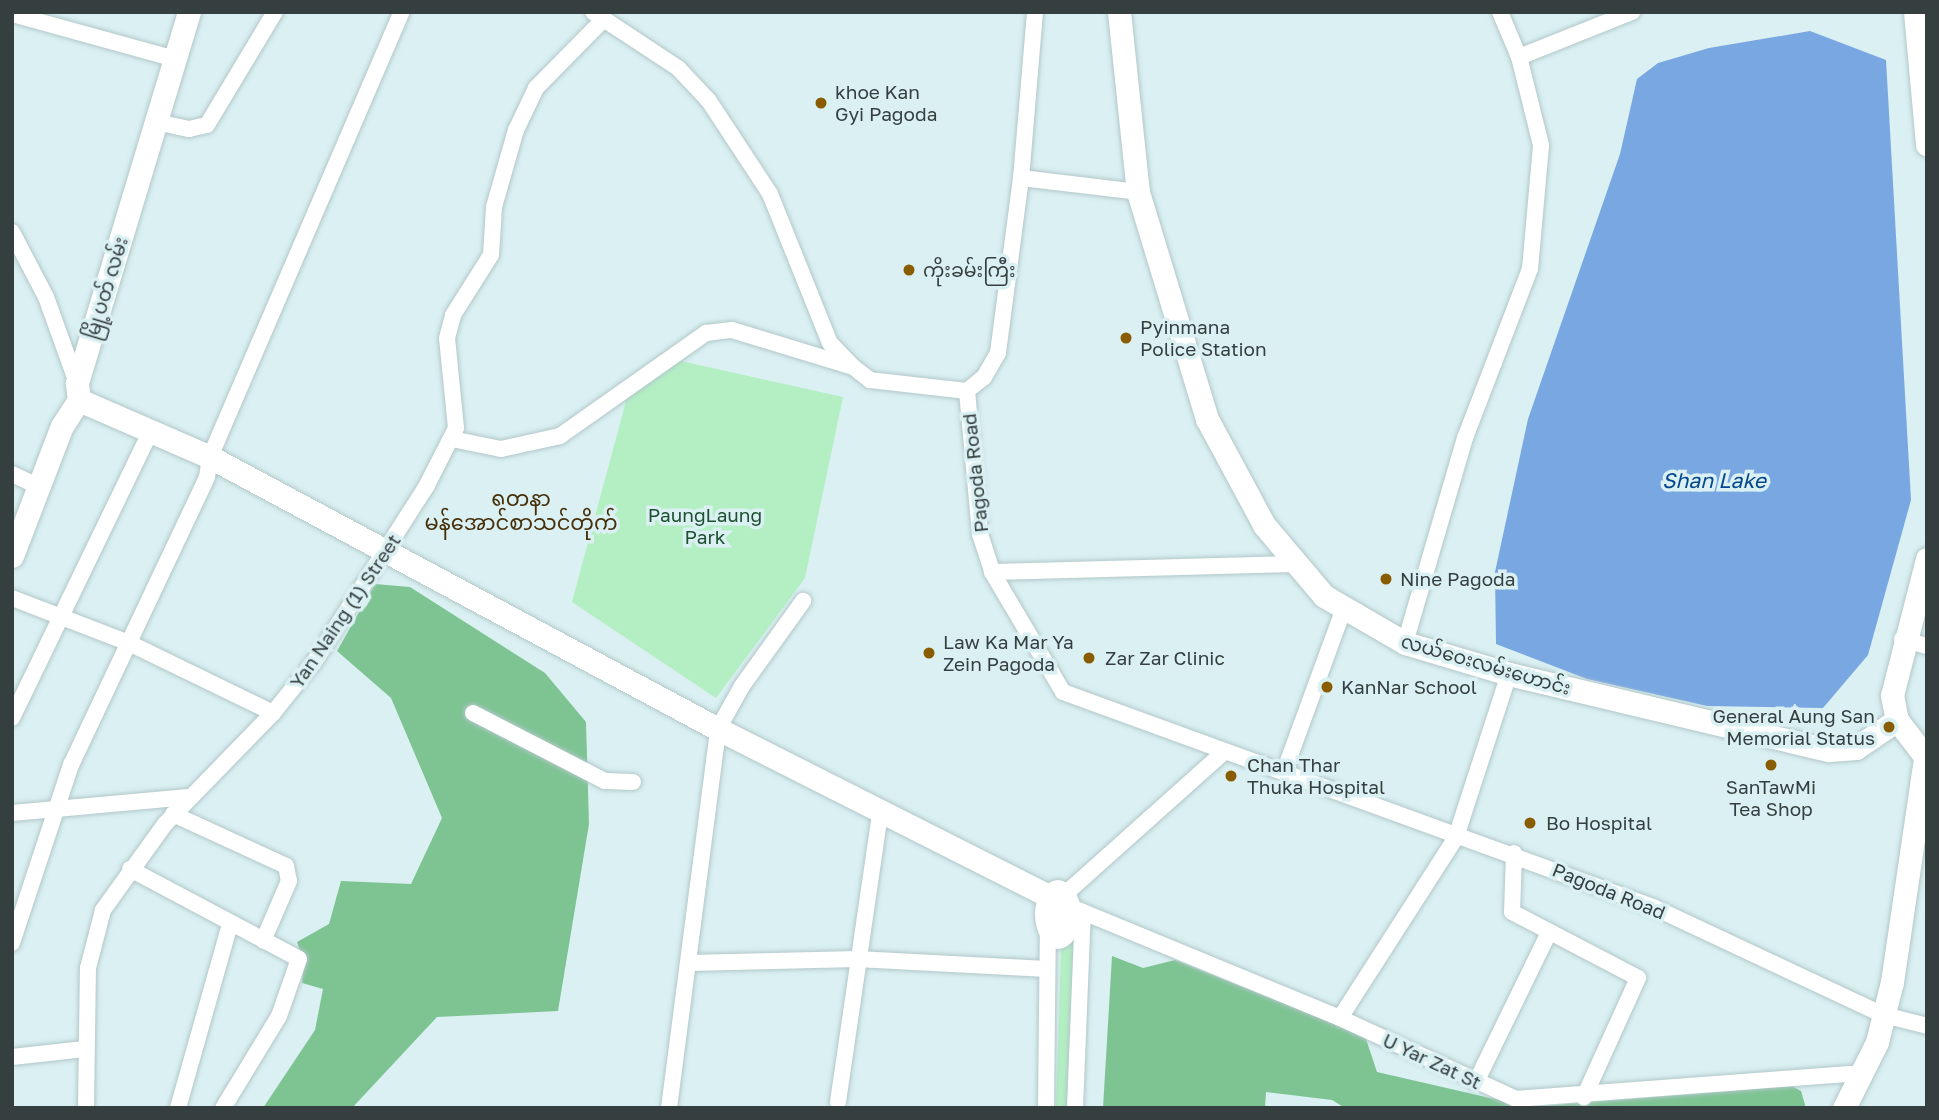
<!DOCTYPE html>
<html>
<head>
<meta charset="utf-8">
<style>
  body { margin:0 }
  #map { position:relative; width:1939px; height:1120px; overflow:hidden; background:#daf0f2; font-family:"Golos Text","Noto Sans Myanmar",sans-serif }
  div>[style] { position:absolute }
  .green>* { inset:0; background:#b3efc3 }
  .forest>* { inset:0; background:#7ec493 }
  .water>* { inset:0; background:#79a7e2 }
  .roads { filter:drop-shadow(0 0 2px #b2c7c9) drop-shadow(0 0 2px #b2c7c9) }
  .street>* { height:16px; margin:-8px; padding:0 8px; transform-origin:8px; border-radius:8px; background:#fff }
  .secondary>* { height:23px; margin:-11.5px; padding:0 11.5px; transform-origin:11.5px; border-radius:11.5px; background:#fff }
  .secondary>.ring { margin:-11.5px; padding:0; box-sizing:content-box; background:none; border:23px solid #fff; border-radius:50% }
  .dots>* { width:19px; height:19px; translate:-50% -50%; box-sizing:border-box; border:4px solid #daf0f2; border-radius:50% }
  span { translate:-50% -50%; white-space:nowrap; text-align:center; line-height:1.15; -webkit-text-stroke:7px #daf0f2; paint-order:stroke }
  .poi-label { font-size:19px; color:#363f40 }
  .left { translate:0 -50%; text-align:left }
  .right { translate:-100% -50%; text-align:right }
  .street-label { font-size:19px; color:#363f40 }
  .park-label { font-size:19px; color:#1d5030 }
  .water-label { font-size:21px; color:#05478d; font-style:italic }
  .neighbourhood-label { font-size:21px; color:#46300b }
  .frame { position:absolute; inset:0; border:14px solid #363f40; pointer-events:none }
</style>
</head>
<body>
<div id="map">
  <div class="green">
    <i style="clip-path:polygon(672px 359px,843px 397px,805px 578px,716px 698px,572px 602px,629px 390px)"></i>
    <i style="clip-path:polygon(1062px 921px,1075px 921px,1068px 1108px,1056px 1108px)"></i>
  </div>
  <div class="forest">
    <i style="clip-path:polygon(375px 584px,410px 587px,545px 673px,586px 722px,589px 824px,558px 1011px,437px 1017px,352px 1108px,263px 1108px,315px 1030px,323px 989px,302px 983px,304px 963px,297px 942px,329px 924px,341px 881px,411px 884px,442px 818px,391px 698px,337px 651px)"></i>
    <i style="clip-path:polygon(1112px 956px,1143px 968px,1175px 960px,1365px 1036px,1377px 1072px,1529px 1107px,1792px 1086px,1801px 1091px,1806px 1108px,1345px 1108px,1332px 1100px,1266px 1092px,1265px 1108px,1103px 1108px)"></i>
  </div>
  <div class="water">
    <i style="clip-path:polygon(1810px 31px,1886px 60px,1911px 500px,1868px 655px,1823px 708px,1707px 706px,1587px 679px,1496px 644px,1495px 572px,1528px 419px,1620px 154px,1637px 79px,1658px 63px,1709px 48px)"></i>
  </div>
  <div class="roads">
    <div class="street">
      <i style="left:593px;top:12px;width:102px;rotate:33.4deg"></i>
      <i style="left:678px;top:68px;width:45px;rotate:46.8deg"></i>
      <i style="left:709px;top:101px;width:111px;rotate:56.7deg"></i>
      <i style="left:770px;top:194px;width:161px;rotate:68.1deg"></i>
      <i style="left:830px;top:343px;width:32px;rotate:46deg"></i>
      <i style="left:852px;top:366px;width:23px;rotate:38deg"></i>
      <i style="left:870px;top:380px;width:98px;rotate:6.5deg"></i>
      <i style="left:1035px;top:12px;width:167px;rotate:94.8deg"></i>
      <i style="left:1021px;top:178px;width:177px;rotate:97.5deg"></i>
      <i style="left:998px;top:353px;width:28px;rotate:120deg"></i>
      <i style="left:984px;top:377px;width:22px;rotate:141deg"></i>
      <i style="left:967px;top:391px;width:144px;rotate:84.8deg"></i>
      <i style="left:980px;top:534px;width:40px;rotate:72deg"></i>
      <i style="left:992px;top:572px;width:139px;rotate:59.4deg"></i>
      <i style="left:1063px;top:692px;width:628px;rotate:20.02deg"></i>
      <i style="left:1653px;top:907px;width:255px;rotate:25.1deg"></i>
      <i style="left:1884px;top:1015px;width:44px;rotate:14.3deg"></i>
      <i style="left:12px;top:14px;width:169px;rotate:15.4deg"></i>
      <i style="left:1519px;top:57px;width:122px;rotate:-21.7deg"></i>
      <i style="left:156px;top:122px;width:34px;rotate:12deg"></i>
      <i style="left:189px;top:129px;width:18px;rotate:-13deg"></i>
      <i style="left:207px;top:125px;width:132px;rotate:-59deg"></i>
      <i style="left:1021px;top:178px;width:118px;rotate:6.8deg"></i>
      <i style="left:12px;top:232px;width:73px;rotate:62.4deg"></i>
      <i style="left:46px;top:297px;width:91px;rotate:70.2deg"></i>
      <i style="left:452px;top:439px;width:50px;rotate:11.5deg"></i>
      <i style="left:501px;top:449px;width:60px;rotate:-12.4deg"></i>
      <i style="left:560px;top:436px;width:179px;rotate:-35.2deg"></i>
      <i style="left:706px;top:333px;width:26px;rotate:-7deg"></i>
      <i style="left:732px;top:330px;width:123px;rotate:17deg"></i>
      <i style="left:12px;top:474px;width:33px;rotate:25deg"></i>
      <i style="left:992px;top:572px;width:303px;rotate:-1.5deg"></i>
      <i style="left:12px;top:598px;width:125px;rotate:21deg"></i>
      <i style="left:129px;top:643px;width:160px;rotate:25.9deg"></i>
      <i style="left:1902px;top:639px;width:26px;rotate:16deg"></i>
      <i style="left:1405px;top:643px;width:214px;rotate:-73.7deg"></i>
      <i style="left:1465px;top:438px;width:181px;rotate:-69deg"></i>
      <i style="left:1530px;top:269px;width:124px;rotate:-84.9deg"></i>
      <i style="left:1541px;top:145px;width:91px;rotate:-104deg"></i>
      <i style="left:1519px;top:57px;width:49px;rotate:-112.9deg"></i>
      <i style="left:473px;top:713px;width:148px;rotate:27.3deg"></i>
      <i style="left:605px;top:781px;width:28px;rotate:2deg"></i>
      <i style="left:12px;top:718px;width:318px;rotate:-64.2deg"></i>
      <i style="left:1284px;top:772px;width:171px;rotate:-69.9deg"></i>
      <i style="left:12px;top:813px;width:177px;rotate:-5.2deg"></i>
      <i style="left:173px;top:814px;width:124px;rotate:24.7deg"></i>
      <i style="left:286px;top:866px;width:15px;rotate:79deg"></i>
      <i style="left:289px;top:881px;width:65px;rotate:113.4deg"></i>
      <i style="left:1514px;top:853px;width:59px;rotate:91.9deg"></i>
      <i style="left:1512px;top:912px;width:142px;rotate:27.6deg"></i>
      <i style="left:1638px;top:978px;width:131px;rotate:114.4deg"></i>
      <i style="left:130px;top:869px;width:191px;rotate:28deg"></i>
      <i style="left:299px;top:959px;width:60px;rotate:109.3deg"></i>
      <i style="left:279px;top:1016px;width:108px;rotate:121.3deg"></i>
      <i style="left:1064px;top:895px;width:213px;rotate:-41.8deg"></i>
      <i style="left:1066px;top:905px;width:296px;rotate:22.4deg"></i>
      <i style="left:1340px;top:1018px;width:194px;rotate:24.7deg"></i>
      <i style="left:1516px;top:1099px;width:347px;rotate:-4.3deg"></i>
      <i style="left:12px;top:943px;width:188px;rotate:-71.7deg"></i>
      <i style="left:71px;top:765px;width:318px;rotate:-64.7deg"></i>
      <i style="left:207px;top:477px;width:20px;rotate:-81deg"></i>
      <i style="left:210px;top:457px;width:485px;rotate:-66.7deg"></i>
      <i style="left:689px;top:963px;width:168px;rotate:-1.4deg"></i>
      <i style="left:857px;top:959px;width:190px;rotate:3deg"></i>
      <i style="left:1340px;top:1018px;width:215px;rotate:-57.3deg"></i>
      <i style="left:1456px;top:837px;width:171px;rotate:-72deg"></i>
      <i style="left:12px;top:1057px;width:73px;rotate:-6.3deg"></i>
      <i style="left:1476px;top:1082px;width:167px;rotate:-64deg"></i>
      <i style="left:838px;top:1102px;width:292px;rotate:-81.7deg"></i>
      <i style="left:86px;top:1108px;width:140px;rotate:-89.2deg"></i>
      <i style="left:88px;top:968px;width:60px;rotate:-75.5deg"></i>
      <i style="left:103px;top:910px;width:106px;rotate:-54.2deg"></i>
      <i style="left:165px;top:824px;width:155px;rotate:-45.8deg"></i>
      <i style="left:273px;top:713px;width:65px;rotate:-51.2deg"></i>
      <i style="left:314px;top:662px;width:208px;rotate:-57.4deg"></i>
      <i style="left:426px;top:487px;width:66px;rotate:-63deg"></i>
      <i style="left:456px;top:428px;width:90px;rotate:-95.7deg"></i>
      <i style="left:447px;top:338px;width:24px;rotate:-75deg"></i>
      <i style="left:453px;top:315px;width:71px;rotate:-57.7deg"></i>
      <i style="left:491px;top:255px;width:48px;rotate:-86.4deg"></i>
      <i style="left:494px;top:207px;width:80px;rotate:-74.1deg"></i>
      <i style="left:516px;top:130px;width:47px;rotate:-64.5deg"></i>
      <i style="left:536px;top:88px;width:95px;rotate:-45.4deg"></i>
      <i style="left:178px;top:1108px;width:191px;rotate:-74.2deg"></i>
      <i style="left:669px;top:1108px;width:382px;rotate:-82.6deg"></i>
      <i style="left:718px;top:729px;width:49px;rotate:-60.8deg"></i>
      <i style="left:742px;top:686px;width:105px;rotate:-54.3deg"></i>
      <i style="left:1046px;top:1108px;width:199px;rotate:-89.4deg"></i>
      <i style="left:1075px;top:1108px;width:196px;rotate:-87.7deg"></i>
    </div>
    <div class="secondary">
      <i style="left:1119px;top:12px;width:181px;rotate:84deg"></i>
      <i style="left:1138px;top:192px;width:237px;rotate:73.1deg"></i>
      <i style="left:1207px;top:419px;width:120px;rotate:61.7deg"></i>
      <i style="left:1264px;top:525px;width:93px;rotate:49.8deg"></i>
      <i style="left:1324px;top:596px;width:94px;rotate:30.1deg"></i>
      <i style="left:1405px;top:643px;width:109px;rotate:16.6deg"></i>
      <i style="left:1509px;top:674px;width:329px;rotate:13.4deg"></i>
      <i style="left:1829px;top:750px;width:27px;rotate:-4deg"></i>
      <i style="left:1856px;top:748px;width:50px;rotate:-34.3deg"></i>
      <i style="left:1915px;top:12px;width:133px;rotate:84.8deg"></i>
      <i style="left:79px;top:400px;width:143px;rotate:23.5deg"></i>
      <i style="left:210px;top:457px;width:576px;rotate:28.17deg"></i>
      <i style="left:718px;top:729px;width:369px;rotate:26.8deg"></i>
      <i style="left:12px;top:556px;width:139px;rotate:-69deg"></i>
      <i style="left:62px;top:426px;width:31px;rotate:-57deg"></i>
      <i style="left:79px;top:400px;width:17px;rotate:-97deg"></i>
      <i style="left:77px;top:383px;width:388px;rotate:-73.2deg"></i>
      <i style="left:1927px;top:559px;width:140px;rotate:104.4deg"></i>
      <i style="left:1892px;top:695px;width:25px;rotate:79deg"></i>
      <i style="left:1897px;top:720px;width:49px;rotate:52.4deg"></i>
      <i class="ring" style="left:1046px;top:891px;width:-3px;height:-3px"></i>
      <i style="left:1844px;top:1108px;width:74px;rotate:-63.4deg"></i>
      <i style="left:1877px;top:1042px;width:62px;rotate:-76deg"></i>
      <i style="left:1892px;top:982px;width:226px;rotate:-81.6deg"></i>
    </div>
  </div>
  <div class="dots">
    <i style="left:821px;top:103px;background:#895c00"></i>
    <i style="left:909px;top:270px;background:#895c00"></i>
    <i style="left:1126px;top:338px;background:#895c00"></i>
    <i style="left:1386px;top:579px;background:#895c00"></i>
    <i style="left:929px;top:653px;background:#895c00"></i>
    <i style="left:1089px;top:658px;background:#895c00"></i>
    <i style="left:1327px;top:687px;background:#895c00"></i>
    <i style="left:1889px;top:727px;background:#895c00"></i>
    <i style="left:1771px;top:765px;background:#895c00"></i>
    <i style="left:1231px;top:776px;background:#895c00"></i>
    <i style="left:1530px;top:823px;background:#895c00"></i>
  </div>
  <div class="poi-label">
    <span class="left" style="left:835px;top:103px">khoe Kan<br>Gyi Pagoda</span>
    <span class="left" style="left:923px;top:270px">ကိုးခမ်းကြီး</span>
    <span class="left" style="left:1140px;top:338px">Pyinmana<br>Police Station</span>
    <span class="left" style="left:1400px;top:579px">Nine Pagoda</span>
    <span class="left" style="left:943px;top:653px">Law Ka Mar Ya<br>Zein Pagoda</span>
    <span class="left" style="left:1105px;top:658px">Zar Zar Clinic</span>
    <span class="left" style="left:1341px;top:687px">KanNar School</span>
    <span class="right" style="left:1875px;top:727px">General Aung San<br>Memorial Status</span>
    <span class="left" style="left:1247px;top:776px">Chan Thar<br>Thuka Hospital</span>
    <span style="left:1771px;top:798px">SanTawMi<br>Tea Shop</span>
    <span class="left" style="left:1546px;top:823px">Bo Hospital</span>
  </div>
  <div class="street-label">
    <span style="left:106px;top:288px;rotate:-73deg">မြို့ပတ် လမ်း</span>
    <span style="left:975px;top:473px;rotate:-96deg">Pagoda Road</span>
    <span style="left:345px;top:611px;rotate:-56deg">Yan Naing (1) Street</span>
    <span style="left:1486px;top:664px;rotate:16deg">လယ်ဝေးလမ်းဟောင်း</span>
    <span style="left:1609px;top:891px;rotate:22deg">Pagoda Road</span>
    <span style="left:1432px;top:1061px;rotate:25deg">U Yar Zat St</span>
  </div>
  <div class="park-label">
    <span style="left:705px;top:526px">PaungLaung<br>Park</span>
  </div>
  <div class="water-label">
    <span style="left:1714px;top:480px">Shan Lake</span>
  </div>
  <div class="neighbourhood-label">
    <span style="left:521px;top:510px">ရတနာ<br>မန်အောင်စာသင်တိုက်</span>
  </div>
  <div class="frame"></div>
</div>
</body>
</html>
